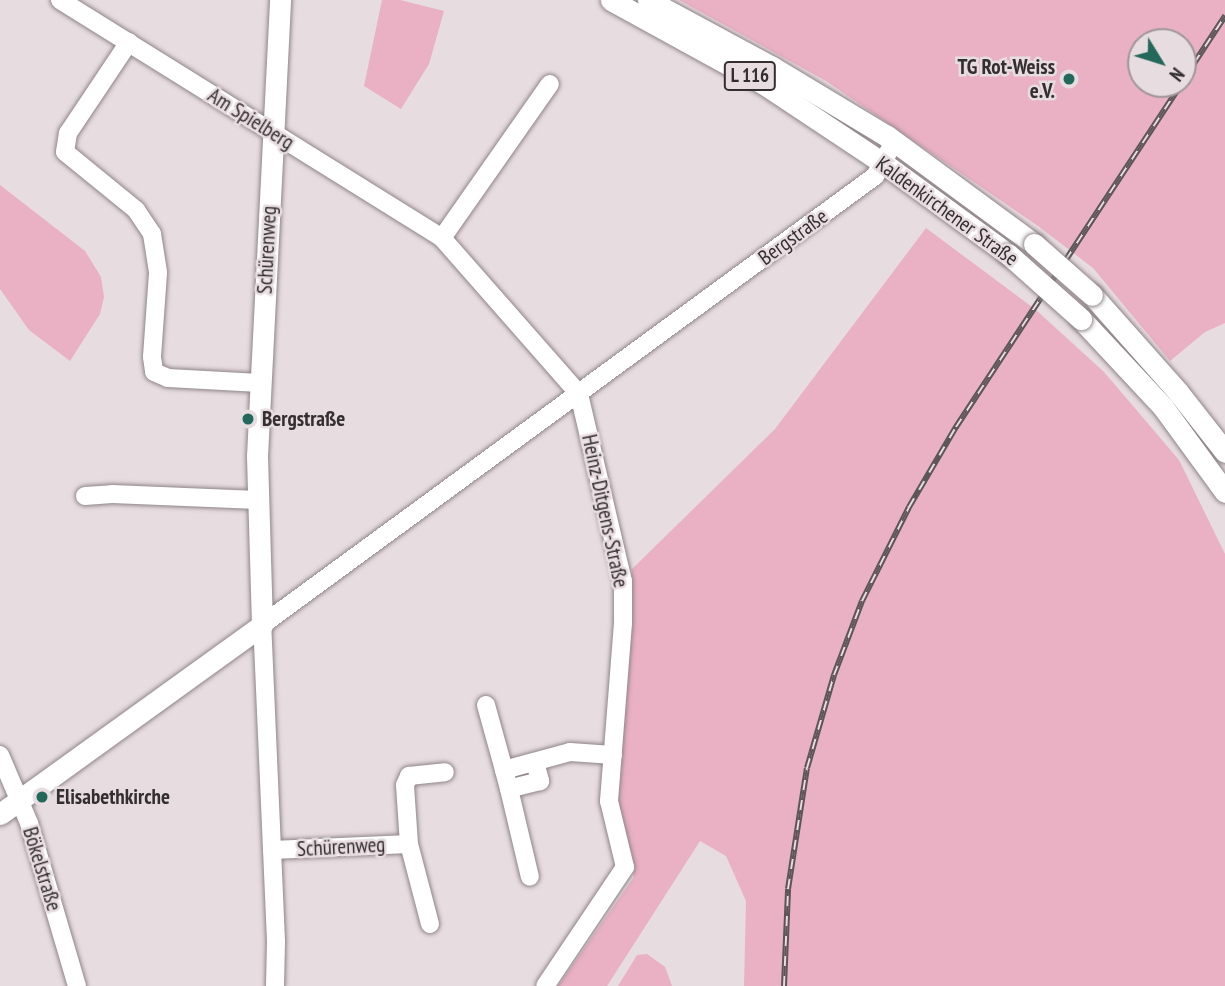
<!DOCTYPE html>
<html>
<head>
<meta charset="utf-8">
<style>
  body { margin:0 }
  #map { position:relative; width:1225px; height:986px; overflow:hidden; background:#e7dcdf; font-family:"PT Sans Narrow",sans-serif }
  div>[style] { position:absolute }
  .green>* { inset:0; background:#eab0c4 }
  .roads { filter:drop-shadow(0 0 2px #8f8588) drop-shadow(0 0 2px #8f8588) }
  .minor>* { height:18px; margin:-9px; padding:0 9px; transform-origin:9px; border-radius:9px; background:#fff }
  .major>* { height:21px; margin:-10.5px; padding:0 10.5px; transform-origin:10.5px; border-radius:10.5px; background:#fff }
  .rail>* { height:6px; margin-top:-3px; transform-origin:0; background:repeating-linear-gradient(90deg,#e7dcdf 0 10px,#5b5657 0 20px); box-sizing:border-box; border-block:2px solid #5b5657 }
  .bridges { filter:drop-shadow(0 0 2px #8f8588) drop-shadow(0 0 2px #8f8588) }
  .major-bridge>* { height:21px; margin:-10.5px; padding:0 10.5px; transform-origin:10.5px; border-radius:10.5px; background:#fff }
  .dots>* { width:19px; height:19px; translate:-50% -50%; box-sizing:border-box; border:4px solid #e7dcdf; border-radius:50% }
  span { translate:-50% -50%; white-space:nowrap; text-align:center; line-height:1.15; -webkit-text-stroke:5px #e7dcdf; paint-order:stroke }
  .shield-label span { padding:2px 5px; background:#e7dcdf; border:2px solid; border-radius:5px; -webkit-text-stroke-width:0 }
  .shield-label { font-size:19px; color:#332f30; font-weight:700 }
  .poi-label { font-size:21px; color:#332f30; font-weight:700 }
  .right { translate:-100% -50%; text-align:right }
  .left { translate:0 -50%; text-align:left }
  .street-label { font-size:21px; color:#332f30 }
  .north { position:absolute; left:1127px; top:28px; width:70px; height:70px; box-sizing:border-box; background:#e7dcdf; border:2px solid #9f9799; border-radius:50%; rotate:128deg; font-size:19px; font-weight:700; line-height:28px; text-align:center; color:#332f30 }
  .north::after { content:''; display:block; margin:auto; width:24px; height:32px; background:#23685a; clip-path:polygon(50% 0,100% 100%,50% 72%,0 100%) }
</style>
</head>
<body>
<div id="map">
  <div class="green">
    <i style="clip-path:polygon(382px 0,400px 0,444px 11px,429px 64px,401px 109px,364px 86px)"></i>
    <i style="clip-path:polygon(evenodd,679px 0,1225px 0,1225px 323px,1205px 332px,1170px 361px,1093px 268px,1038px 226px,826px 81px,679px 0,1141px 42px,1183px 42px,1183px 84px,1141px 84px,1141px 42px)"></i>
    <i style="clip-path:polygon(0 185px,85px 251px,101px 277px,104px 297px,100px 314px,70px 361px,29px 330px,0 289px)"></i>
    <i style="clip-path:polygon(926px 228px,1036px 310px,1104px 372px,1179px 460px,1225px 554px,1225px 986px,744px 986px,746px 901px,726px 856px,700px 841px,607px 986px,558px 986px,634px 877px,616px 808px,632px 569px,775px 429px)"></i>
    <i style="clip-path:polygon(647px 954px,665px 967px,672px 986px,618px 986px,637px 955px)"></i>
  </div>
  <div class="roads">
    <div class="minor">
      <i style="left:60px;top:0;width:450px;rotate:31.9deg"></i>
      <i style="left:442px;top:238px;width:208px;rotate:48.7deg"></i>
      <i style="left:579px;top:394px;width:192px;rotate:76.8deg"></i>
      <i style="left:623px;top:581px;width:42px;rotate:90deg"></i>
      <i style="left:623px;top:623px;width:179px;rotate:94.5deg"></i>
      <i style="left:609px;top:801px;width:68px;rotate:76.4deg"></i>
      <i style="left:625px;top:867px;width:143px;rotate:123.9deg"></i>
      <i style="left:129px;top:42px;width:110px;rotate:123.8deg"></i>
      <i style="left:68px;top:133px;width:19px;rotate:99deg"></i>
      <i style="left:65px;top:152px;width:92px;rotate:39.2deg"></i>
      <i style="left:136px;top:210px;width:29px;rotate:56deg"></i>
      <i style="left:152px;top:234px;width:39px;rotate:81deg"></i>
      <i style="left:158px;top:273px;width:84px;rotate:94.1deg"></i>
      <i style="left:152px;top:357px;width:15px;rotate:82deg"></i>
      <i style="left:154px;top:372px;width:15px;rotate:23deg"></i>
      <i style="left:168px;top:378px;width:92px;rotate:3.1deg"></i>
      <i style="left:442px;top:238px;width:188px;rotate:-55deg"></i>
      <i style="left:85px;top:496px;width:27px;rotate:-4deg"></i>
      <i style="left:112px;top:494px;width:146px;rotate:2.4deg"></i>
      <i style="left:486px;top:705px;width:67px;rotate:74.5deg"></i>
      <i style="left:0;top:755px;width:74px;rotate:66.9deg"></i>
      <i style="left:29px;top:823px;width:170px;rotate:73.6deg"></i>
      <i style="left:535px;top:762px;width:20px;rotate:75deg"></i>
      <i style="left:540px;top:781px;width:32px;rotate:166deg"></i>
      <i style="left:509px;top:789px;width:20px;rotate:-105deg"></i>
      <i style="left:504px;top:770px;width:68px;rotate:-15.3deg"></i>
      <i style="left:570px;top:752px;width:43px;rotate:4deg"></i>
      <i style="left:509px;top:789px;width:90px;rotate:76.6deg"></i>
      <i style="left:272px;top:850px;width:137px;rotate:-2.5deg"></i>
      <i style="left:430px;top:924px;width:83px;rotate:-104.7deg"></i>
      <i style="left:409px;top:844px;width:59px;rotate:-93.9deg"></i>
      <i style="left:405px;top:785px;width:10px;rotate:-66deg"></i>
      <i style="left:409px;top:776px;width:36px;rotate:-6deg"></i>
      <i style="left:275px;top:986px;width:45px;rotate:-88.7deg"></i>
      <i style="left:276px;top:941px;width:316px;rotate:-92.5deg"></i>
      <i style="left:262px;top:625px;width:760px;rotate:-36.22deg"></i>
      <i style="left:875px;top:176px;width:39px;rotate:-61deg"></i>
    </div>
    <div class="major">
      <i style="left:611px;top:0;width:175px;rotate:28.8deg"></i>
      <i style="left:764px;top:84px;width:143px;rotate:33.6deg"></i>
      <i style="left:883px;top:163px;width:155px;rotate:36.1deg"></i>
      <i style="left:648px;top:0;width:141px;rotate:28.4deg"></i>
      <i style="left:772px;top:67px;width:134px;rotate:31deg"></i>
      <i style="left:887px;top:136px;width:182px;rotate:36.3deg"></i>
      <i style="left:1092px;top:295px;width:130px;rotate:48.4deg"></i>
      <i style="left:1178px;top:392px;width:76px;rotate:51.9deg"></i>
      <i style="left:1081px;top:319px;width:120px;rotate:47deg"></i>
      <i style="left:1163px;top:407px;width:105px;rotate:53.9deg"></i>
      <i style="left:0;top:814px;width:323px;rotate:-35.8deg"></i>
      <i style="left:262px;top:625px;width:169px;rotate:-91.7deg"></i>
      <i style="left:257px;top:456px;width:457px;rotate:-87.1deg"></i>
    </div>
  </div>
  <div class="rail">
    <i style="left:1183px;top:80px;width:77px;rotate:-56.7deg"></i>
    <i style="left:784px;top:986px;width:97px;rotate:-87.6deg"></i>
    <i style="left:788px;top:889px;width:122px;rotate:-81.1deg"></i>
    <i style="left:807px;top:768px;width:97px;rotate:-73.8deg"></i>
    <i style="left:834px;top:675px;width:79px;rotate:-69.3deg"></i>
    <i style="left:862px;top:601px;width:105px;rotate:-63.4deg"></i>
    <i style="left:909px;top:507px;width:93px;rotate:-59.6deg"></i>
    <i style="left:956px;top:427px;width:410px;rotate:-56.7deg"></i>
  </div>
  <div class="bridges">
    <div class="major-bridge">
      <i style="left:1034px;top:244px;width:77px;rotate:41.3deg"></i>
      <i style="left:1008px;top:254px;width:98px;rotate:41.7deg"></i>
    </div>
  </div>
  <div class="dots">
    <i style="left:1069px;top:79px;background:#23685a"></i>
    <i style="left:248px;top:419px;background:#23685a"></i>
    <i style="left:42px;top:797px;background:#23685a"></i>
  </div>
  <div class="shield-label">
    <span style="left:750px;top:76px">L 116</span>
  </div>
  <div class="poi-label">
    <span class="right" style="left:1055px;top:79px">TG Rot-Weiss<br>e.V.</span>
    <span class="left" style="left:262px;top:419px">Bergstraße</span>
    <span class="left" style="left:56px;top:797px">Elisabethkirche</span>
  </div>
  <div class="street-label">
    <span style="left:251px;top:119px;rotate:32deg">Am Spielberg</span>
    <span style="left:947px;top:211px;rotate:36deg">Kaldenkirchener Straße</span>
    <span style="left:793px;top:237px;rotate:-36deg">Bergstraße</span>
    <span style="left:267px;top:250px;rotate:-87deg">Schürenweg</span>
    <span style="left:605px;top:511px;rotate:78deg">Heinz-Ditgens-Straße</span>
    <span style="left:341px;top:847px;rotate:-3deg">Schürenweg</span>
    <span style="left:42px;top:869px;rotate:73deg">Bökelstraße</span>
  </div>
  <div class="north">N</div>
</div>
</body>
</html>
